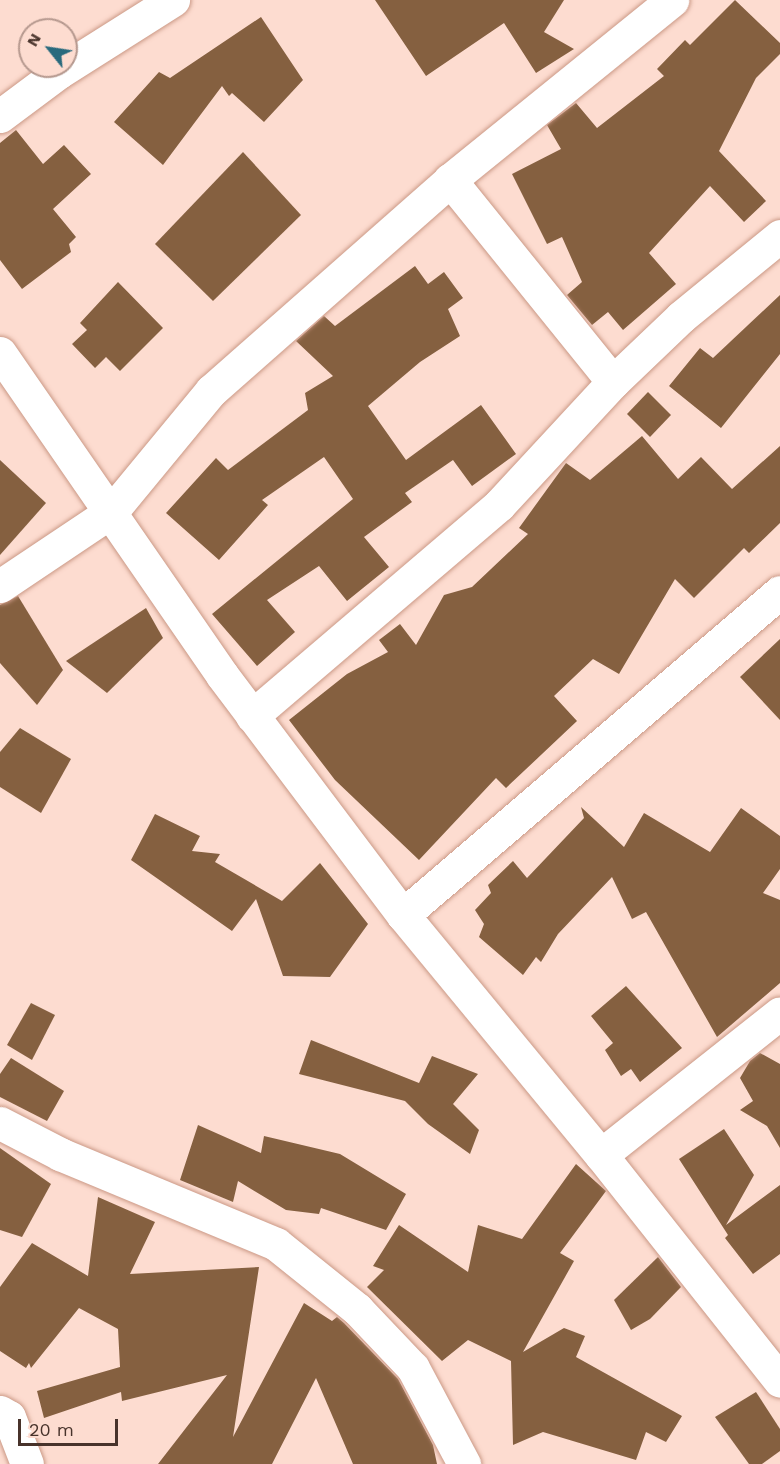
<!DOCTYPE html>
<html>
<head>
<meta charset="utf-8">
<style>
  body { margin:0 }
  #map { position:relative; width:780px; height:1464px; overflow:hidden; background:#fddcd0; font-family:"Work Sans",sans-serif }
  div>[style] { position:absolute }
  .building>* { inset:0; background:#856040 }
  .roads { filter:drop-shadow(0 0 2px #cb9986) drop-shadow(0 0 2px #cb9986) }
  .minor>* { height:33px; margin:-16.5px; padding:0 16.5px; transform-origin:16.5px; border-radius:16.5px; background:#fff }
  span { translate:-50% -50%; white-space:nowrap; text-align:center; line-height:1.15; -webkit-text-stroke:6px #fddcd0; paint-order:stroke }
  .north { position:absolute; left:18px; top:18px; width:60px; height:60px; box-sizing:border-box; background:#fddcd0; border:2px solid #b5988e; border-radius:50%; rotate:300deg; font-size:16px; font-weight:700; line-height:24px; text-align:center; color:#48332b }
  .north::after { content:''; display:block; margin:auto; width:21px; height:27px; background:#296a7d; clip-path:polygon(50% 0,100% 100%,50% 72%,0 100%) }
  .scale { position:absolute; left:18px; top:1419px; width:100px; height:27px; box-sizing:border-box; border:3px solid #48332b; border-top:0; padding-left:8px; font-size:18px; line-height:21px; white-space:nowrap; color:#48332b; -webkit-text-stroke:4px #fddcd0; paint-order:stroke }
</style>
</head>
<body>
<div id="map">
  <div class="building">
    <i style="clip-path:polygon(375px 0,564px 0,544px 32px,574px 49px,536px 73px,504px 23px,426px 76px)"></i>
    <i style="clip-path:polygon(735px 0,780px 43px,780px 54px,756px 78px,719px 151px,766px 201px,744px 222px,710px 186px,649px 253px,676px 284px,623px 330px,608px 312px,592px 325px,567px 295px,582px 282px,562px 237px,547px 244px,512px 174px,561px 149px,547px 125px,576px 103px,597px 128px,664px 76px,657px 69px,685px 40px,690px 45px)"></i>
    <i style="clip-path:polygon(261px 17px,303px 80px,264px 122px,232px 93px,229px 96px,222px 86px,163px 165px,114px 122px,159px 72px,170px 78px)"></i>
    <i style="clip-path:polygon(16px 130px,43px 164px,64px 145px,91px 174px,53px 209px,76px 237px,69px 244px,71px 252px,22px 289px,0 260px,0 143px)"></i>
    <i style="clip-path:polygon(243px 152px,301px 215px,213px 301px,155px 244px)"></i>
    <i style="clip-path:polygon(415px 266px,428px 284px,444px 272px,463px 298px,448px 309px,460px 336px,420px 362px,368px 406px,406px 460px,481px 405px,516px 454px,472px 486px,453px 460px,405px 493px,412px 502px,364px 537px,389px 567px,347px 601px,319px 566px,267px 600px,295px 632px,257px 666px,212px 614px,353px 499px,324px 457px,262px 500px,268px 505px,219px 560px,166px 513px,216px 458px,228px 470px,308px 410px,305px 393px,333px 376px,296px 341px,324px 316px,335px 326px)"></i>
    <i style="clip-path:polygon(118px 282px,163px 328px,120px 371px,106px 357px,95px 368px,72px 344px,87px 330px,80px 323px)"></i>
    <i style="clip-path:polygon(780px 295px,780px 354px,721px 428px,669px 386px,700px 348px,713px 358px)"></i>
    <i style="clip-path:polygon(648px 392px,671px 415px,650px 437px,627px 414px)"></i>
    <i style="clip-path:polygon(642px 436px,678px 479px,701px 457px,732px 489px,780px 446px,780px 523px,749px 553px,744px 548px,694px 598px,675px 579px,619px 674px,593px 659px,554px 696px,577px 721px,506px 788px,496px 778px,419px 860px,335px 780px,289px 720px,347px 674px,388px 652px,379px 640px,400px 624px,416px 645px,444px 595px,472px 587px,528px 534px,519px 528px,566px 463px,590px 480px)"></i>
    <i style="clip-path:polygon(0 460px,46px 503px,0 555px)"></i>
    <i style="clip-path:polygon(18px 596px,63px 670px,37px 705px,0 663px,0 605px)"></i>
    <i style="clip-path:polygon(146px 608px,163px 638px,107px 693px,66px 661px)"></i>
    <i style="clip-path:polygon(780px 639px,780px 720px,740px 677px)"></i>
    <i style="clip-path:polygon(20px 728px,71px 759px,41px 813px,0 787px,0 752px)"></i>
    <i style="clip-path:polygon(581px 807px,624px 847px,644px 813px,710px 852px,741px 808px,780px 836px,780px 869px,763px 893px,780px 900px,780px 983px,717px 1037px,646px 912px,632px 919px,612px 877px,558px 934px,541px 962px,536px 957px,523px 975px,479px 937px,484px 924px,475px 910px,491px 893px,488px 885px,513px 861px,527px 878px,584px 818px)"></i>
    <i style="clip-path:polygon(155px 814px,200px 836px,192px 851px,220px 854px,215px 862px,282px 901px,320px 863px,368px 924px,330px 977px,283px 976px,256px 899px,232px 931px,131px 860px)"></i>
    <i style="clip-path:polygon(626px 986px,682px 1048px,640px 1082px,631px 1069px,621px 1076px,605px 1050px,613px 1043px,591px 1016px)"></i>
    <i style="clip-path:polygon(31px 1003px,55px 1015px,32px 1060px,7px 1045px)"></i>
    <i style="clip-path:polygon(311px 1040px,419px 1083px,432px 1056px,478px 1074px,453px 1104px,479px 1130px,470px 1154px,428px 1124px,405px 1101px,299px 1074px)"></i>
    <i style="clip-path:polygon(760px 1053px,780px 1064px,780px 1148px,767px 1126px,740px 1110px,753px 1101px,740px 1078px,750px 1061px)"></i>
    <i style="clip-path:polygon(11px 1058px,64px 1091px,47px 1121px,0 1097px,0 1074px)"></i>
    <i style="clip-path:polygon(198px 1125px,261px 1153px,264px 1136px,340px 1154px,406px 1194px,386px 1230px,321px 1208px,319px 1214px,286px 1210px,238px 1181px,233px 1202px,180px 1180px)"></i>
    <i style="clip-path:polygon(724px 1129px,754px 1175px,726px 1225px,780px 1185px,780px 1254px,753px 1274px,725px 1238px,728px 1235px,679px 1159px)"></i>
    <i style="clip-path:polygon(0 1148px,51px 1184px,22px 1237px,0 1230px)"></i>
    <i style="clip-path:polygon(576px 1164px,606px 1191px,560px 1253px,574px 1261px,523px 1352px,564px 1328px,585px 1336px,576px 1357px,682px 1416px,666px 1442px,646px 1432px,636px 1460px,543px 1432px,513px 1445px,511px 1361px,468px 1340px,442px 1361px,367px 1287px,384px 1270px,373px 1266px,399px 1225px,468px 1272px,478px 1225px,522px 1239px)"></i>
    <i style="clip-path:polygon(98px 1197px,155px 1222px,130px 1274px,259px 1267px,233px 1437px,304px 1303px,332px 1321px,337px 1317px,344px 1323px,398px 1379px,433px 1445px,437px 1464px,353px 1464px,316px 1378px,272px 1464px,158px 1464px,227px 1375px,122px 1401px,121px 1392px,44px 1418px,37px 1391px,120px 1367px,118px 1329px,79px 1308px,31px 1368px,29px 1363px,26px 1368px,0 1351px,0 1287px,32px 1243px,88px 1276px)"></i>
    <i style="clip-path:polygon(658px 1257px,681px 1287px,650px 1319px,631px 1330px,614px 1300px)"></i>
    <i style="clip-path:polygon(756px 1392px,780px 1429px,780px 1451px,762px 1464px,749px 1464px,715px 1417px)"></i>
  </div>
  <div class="roads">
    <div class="minor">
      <i style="left:0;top:116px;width:74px;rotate:-36.7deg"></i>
      <i style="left:59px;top:72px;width:135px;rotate:-32.3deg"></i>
      <i style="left:0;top:353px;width:391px;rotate:55.4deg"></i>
      <i style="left:222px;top:675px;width:301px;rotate:53deg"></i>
      <i style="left:403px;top:915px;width:311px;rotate:50.5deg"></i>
      <i style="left:601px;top:1155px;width:288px;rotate:51.6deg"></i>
      <i style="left:613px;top:382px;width:94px;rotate:-43.7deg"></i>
      <i style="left:681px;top:317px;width:128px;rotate:-39.3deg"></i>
      <i style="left:0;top:586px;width:135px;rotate:-33.8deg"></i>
      <i style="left:112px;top:511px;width:156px;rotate:-50.5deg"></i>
      <i style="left:211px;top:391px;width:319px;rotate:-41.4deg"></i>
      <i style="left:450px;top:180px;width:286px;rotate:-39deg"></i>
      <i style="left:252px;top:716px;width:325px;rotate:-40.5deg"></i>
      <i style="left:499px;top:505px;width:168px;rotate:-47.2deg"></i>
      <i style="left:613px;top:382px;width:260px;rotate:-128.9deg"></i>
      <i style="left:403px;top:915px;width:496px;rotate:-40.6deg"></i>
      <i style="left:0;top:1123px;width:68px;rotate:27.3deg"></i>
      <i style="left:60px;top:1154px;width:234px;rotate:22.6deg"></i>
      <i style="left:276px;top:1244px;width:104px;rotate:38.7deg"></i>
      <i style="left:357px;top:1309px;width:81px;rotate:46.5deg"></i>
      <i style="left:413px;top:1368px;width:109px;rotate:62deg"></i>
      <i style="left:601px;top:1155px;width:228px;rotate:-38.4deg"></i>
      <i style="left:0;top:1412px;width:10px;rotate:29deg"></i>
      <i style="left:9px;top:1417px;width:50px;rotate:69deg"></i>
    </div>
  </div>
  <div class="north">N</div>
  <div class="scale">20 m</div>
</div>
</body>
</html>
